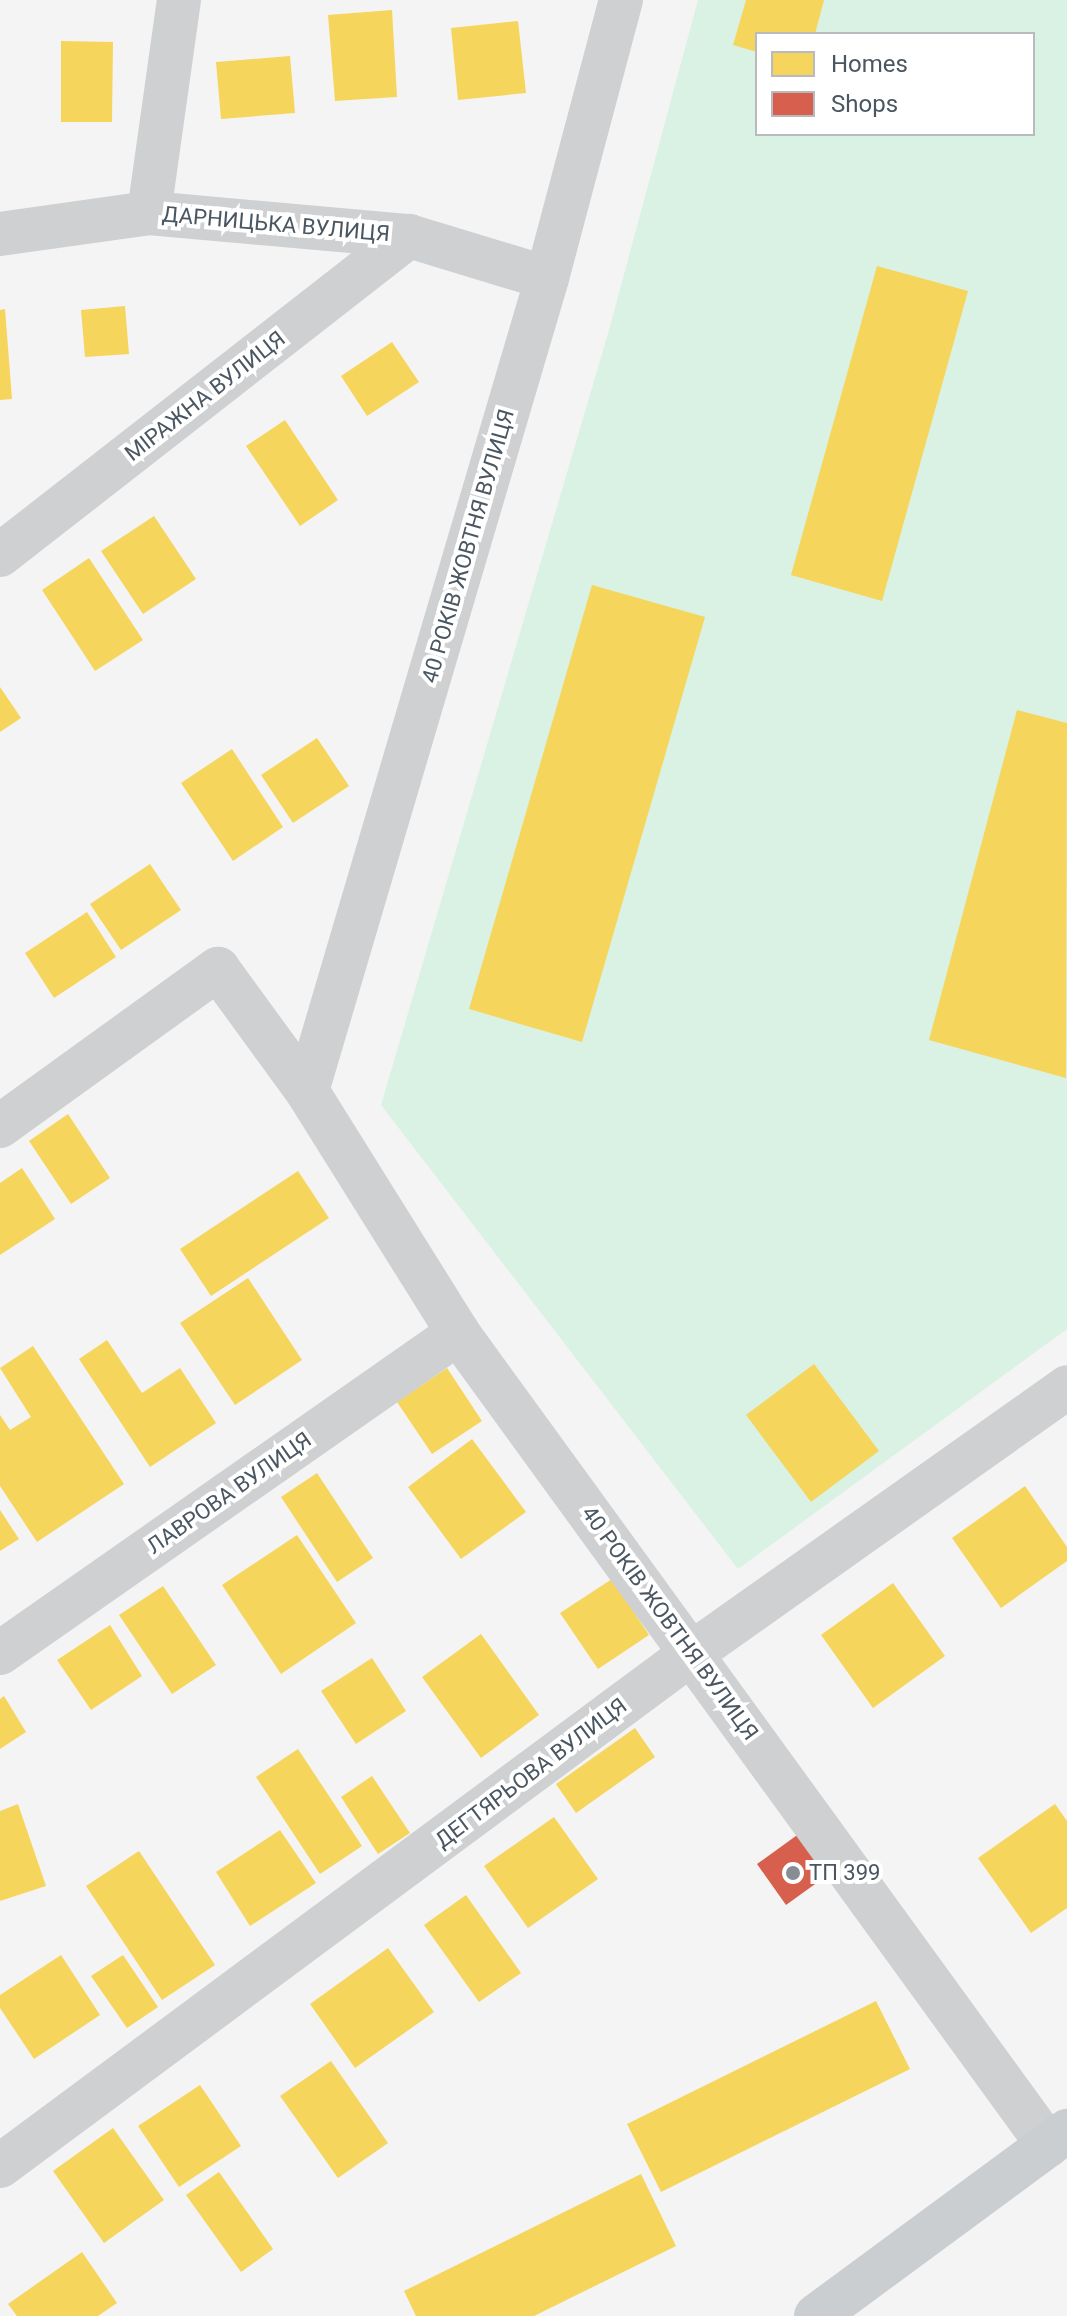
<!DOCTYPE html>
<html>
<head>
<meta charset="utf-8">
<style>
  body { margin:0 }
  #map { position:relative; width:1067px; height:2316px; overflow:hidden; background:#f4f4f4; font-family:Roboto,sans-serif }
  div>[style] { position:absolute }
  .green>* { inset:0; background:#d9f2e3 }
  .homes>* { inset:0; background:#f6d55c }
  .shops>* { inset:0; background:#d6604d }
  .minor>* { height:44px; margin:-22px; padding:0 22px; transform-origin:22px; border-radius:22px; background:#ced0d2 }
  .major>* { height:44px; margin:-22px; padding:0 22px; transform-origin:22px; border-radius:22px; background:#caced1 }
  .dots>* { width:22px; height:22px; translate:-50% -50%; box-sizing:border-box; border:4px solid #fff; border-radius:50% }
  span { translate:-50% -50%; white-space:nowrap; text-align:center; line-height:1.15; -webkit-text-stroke:8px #fff; paint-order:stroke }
  .street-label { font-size:22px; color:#4a5661 }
  .poi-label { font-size:22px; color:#4a5661 }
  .left { translate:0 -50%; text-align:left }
  .legend { position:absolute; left:755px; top:32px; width:280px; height:104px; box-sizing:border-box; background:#fff; border:2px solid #b7bbc0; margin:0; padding:10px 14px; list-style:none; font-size:24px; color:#4a5661 }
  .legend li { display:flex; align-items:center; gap:16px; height:40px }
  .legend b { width:40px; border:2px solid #b7bbc0 }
</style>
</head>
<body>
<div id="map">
  <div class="green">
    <i style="clip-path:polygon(evenodd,698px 0,1067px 0,1067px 1329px,738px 1569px,381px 1105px,609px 330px,698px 0,757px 34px,1033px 34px,1033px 134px,757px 134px,757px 34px)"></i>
  </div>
  <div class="homes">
    <i style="clip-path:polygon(746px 0,824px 0,815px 34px,757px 34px,757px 52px,733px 45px)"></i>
    <i style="clip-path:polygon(392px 10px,397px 97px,335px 101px,328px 15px)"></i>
    <i style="clip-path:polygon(518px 21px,526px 93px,458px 100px,451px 28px)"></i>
    <i style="clip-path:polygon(61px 41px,113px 42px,112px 122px,61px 122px)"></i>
    <i style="clip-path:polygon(290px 56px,295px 113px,221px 119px,216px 62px)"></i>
    <i style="clip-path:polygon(877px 266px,968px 291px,882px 601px,791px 575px)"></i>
    <i style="clip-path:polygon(125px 306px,129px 354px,85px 357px,81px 310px)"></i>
    <i style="clip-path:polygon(5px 309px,12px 399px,0 400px,0 310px)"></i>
    <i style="clip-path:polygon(392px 342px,419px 382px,367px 416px,341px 376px)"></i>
    <i style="clip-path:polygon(285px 420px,338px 500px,300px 526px,246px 446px)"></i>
    <i style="clip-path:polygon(154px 516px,196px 579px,143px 614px,101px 551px)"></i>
    <i style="clip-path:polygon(89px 558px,143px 640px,95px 671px,42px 590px)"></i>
    <i style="clip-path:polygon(592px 585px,705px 617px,582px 1042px,469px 1009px)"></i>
    <i style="clip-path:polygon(0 687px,21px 718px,0 732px)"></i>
    <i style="clip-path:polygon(1017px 710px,1067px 723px,1066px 1078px,929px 1040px)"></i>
    <i style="clip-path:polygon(317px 738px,349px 786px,293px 823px,261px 775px)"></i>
    <i style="clip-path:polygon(232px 749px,283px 827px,233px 861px,181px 783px)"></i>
    <i style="clip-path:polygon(150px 864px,181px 910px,121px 950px,90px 904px)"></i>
    <i style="clip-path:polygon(87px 912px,116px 957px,54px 998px,25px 953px)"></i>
    <i style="clip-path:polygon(68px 1114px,110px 1178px,71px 1204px,29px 1141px)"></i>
    <i style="clip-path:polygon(22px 1168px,55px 1219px,0 1255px,0 1183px)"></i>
    <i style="clip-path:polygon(298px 1171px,329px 1218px,211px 1296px,180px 1249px)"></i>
    <i style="clip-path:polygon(248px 1278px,302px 1360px,235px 1405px,180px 1323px)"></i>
    <i style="clip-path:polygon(107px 1340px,142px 1393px,180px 1368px,216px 1423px,150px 1467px,79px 1359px)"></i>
    <i style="clip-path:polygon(33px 1346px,124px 1484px,37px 1542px,0 1486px,0 1415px,10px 1430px,31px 1417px,0 1368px)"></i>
    <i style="clip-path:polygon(814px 1364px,879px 1451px,811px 1502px,746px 1415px)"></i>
    <i style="clip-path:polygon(447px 1368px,482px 1421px,432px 1454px,397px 1402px)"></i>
    <i style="clip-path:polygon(472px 1439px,526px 1512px,461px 1559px,408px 1487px)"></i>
    <i style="clip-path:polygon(317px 1473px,373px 1558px,337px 1582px,281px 1497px)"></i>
    <i style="clip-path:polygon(1025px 1486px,1067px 1547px,1067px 1561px,1001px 1608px,952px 1538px)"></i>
    <i style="clip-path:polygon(0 1510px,19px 1539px,0 1551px)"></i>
    <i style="clip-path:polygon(297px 1535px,356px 1623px,281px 1674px,222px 1585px)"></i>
    <i style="clip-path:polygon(612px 1579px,649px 1635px,598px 1669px,560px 1613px)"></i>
    <i style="clip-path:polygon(893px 1583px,945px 1656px,873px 1708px,821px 1635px)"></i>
    <i style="clip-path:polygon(163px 1586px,216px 1665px,172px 1694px,119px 1615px)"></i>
    <i style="clip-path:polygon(110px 1625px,142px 1676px,91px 1710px,57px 1660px)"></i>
    <i style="clip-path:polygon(481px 1634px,539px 1715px,481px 1758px,422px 1677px)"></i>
    <i style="clip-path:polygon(372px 1658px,406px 1711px,356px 1744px,321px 1691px)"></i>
    <i style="clip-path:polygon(4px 1696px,26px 1732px,0 1749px,0 1699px)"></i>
    <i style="clip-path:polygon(635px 1728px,655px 1757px,576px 1813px,556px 1784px)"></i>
    <i style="clip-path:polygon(298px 1749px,362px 1846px,320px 1874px,256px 1777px)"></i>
    <i style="clip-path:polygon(372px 1776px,410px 1833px,378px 1854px,341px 1797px)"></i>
    <i style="clip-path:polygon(18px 1804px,46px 1886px,0 1901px,0 1811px)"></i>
    <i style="clip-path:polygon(1055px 1804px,1067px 1821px,1067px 1908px,1031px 1933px,978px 1858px)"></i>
    <i style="clip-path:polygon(554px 1817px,598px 1879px,528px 1928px,484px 1866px)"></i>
    <i style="clip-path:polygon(280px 1830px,316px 1883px,250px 1926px,216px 1872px)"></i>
    <i style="clip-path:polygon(139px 1851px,215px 1965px,162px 2000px,86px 1886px)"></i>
    <i style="clip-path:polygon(466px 1895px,521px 1973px,479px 2002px,424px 1925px)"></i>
    <i style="clip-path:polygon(388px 1948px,434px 2012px,355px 2068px,310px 2004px)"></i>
    <i style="clip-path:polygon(61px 1955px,100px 2015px,34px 2059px,0 2008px,0 1995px)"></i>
    <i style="clip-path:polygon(123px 1955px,158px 2007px,127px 2028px,91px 1976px)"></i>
    <i style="clip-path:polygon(876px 2001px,910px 2069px,661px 2192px,627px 2124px)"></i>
    <i style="clip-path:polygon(331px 2061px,388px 2143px,338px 2178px,280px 2096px)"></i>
    <i style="clip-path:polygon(200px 2085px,241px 2146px,179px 2187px,138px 2126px)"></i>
    <i style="clip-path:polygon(113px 2128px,164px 2200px,104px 2243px,53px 2171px)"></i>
    <i style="clip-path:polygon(219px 2172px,273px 2249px,241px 2272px,186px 2195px)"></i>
    <i style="clip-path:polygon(641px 2174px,676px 2246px,534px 2316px,416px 2316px,404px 2291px)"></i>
    <i style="clip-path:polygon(82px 2252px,117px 2303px,98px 2316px,17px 2316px,8px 2304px)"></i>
  </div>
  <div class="shops">
    <i style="clip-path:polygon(800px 1833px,829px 1874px,786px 1905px,757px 1864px)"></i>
  </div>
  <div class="minor">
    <i style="left:149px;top:213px;width:215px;rotate:-82deg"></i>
    <i style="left:0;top:234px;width:150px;rotate:-8deg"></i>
    <i style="left:149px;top:213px;width:261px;rotate:5.1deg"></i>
    <i style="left:409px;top:236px;width:144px;rotate:16.9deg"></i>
    <i style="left:0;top:555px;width:519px;rotate:-37.95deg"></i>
    <i style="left:307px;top:1091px;width:848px;rotate:-73.55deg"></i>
    <i style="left:547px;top:278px;width:288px;rotate:-75.1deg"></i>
    <i style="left:0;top:1126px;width:269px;rotate:-35.8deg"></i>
    <i style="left:218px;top:969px;width:151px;rotate:53.9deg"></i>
    <i style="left:307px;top:1091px;width:285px;rotate:58deg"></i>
    <i style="left:458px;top:1333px;width:1004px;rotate:54deg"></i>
    <i style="left:0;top:1653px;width:559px;rotate:-34.94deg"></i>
    <i style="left:0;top:2166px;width:861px;rotate:-36.55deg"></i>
    <i style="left:692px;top:1653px;width:460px;rotate:-35.3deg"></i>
  </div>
  <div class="major">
    <i style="left:816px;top:2316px;width:312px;rotate:-36.4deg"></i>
  </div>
  <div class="dots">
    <i style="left:793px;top:1873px;background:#868d94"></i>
  </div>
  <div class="street-label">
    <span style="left:276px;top:224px;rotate:5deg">ДАРНИЦЬКА ВУЛИЦЯ</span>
    <span style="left:205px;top:396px;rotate:-38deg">МІРАЖНА ВУЛИЦЯ</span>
    <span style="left:468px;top:546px;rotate:-74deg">40 РОКІВ ЖОВТНЯ ВУЛИЦЯ</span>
    <span style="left:229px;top:1493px;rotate:-35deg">ЛАВРОВА ВУЛИЦЯ</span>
    <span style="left:670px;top:1623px;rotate:54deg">40 РОКІВ ЖОВТНЯ ВУЛИЦЯ</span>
    <span style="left:531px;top:1773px;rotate:-37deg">ДЕГТЯРЬОВА ВУЛИЦЯ</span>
  </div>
  <div class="poi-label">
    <span class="left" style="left:809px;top:1873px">ТП 399</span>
  </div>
  <ul class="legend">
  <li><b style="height:22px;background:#f6d55c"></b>Homes</li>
  <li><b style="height:22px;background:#d6604d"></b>Shops</li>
  </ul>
</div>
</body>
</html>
